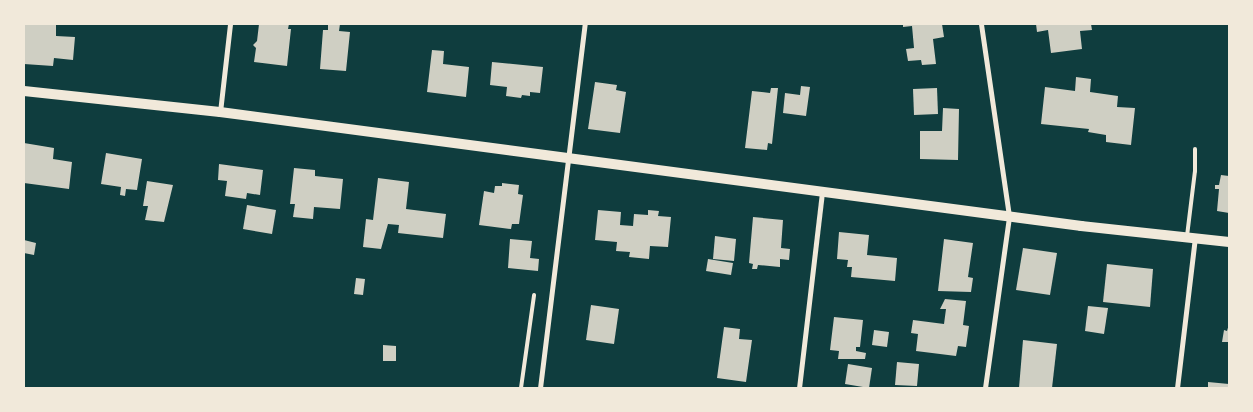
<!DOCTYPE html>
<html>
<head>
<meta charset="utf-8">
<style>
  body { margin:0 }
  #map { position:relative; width:1253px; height:412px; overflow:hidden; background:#0f3d3e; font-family:"PT Sans",sans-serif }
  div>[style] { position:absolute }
  .building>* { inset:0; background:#cfcfc3 }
  .service>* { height:4px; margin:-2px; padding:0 2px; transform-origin:2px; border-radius:2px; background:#f1e9da }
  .minor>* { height:5px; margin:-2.5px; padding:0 2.5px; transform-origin:2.5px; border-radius:2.5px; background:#f1e9da }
  .secondary>* { height:10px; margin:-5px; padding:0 5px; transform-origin:5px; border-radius:5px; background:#f1e9da }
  span { translate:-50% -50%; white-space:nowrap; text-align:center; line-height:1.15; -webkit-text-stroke:4.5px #f1e9da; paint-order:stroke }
  .frame { position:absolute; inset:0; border:25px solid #f1e9da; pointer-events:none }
</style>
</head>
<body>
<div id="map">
  <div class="building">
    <i style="clip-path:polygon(25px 24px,56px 25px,56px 36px,75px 37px,73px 60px,54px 58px,53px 66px,24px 64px)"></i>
    <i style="clip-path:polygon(259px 24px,289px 24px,288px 29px,291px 29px,287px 66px,254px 62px,256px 48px,253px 45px,257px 41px)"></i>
    <i style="clip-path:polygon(328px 24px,340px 24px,339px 31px,350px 32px,346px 71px,320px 69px,323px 30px,328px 30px)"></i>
    <i style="clip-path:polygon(903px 24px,942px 24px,944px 37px,933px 39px,936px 64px,922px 65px,921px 60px,908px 61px,906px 49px,914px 48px,912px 26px,903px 27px)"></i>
    <i style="clip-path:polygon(1036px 24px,1091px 24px,1092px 30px,1080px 31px,1082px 49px,1051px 53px,1048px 30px,1037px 32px)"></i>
    <i style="clip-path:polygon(432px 50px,444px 51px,443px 64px,469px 67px,466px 97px,427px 92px)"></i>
    <i style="clip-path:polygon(492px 62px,543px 67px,540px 93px,530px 92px,530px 96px,522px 95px,521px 98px,506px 96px,507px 87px,490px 85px)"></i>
    <i style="clip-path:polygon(1076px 77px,1091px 79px,1090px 92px,1118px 96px,1117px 107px,1135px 108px,1131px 145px,1106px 142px,1106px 135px,1088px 132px,1089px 129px,1041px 124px,1045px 87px,1075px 91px)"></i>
    <i style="clip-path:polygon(595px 82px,617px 85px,616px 90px,626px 92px,620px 133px,588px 129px)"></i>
    <i style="clip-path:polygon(801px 86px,810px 87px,806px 116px,783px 113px,785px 93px,800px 95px)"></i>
    <i style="clip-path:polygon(771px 88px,778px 88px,772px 144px,768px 143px,767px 150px,745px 148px,752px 91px,770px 93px)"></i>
    <i style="clip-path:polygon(937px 88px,938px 114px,914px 115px,913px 89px)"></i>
    <i style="clip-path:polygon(943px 108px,959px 109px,958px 160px,920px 159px,920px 131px,942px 131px)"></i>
    <i style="clip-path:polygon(24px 143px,54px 148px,53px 159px,72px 162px,69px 189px,24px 183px)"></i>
    <i style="clip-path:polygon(106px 153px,142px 159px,137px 190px,126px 189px,125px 196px,120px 195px,121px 187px,101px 184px)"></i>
    <i style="clip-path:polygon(219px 164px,263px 170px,260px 195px,247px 193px,246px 199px,225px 196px,227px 181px,218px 180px)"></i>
    <i style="clip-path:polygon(294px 168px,315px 170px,315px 176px,343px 179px,340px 209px,314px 207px,313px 219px,293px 217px,295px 204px,290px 204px)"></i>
    <i style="clip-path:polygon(1221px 175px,1229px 176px,1229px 213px,1217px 211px,1219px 189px,1215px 189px,1215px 185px,1219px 185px)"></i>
    <i style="clip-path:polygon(378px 178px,409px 182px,406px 209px,446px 214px,443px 238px,398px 233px,399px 225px,388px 224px,381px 249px,363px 247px,366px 219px,373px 220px)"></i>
    <i style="clip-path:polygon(147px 181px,173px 185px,164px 222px,145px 220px,148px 206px,143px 206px)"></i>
    <i style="clip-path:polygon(502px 183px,519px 185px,518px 194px,523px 195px,519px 224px,512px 224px,511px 229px,479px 225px,484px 191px,494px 193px,495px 186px,502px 186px)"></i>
    <i style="clip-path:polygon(247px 205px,276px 210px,272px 234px,243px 229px)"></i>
    <i style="clip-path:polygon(598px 210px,621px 212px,620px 225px,633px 226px,634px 214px,648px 215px,648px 210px,659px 211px,658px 216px,671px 217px,668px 247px,650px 246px,649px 259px,629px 257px,630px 252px,616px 251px,617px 242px,595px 240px)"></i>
    <i style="clip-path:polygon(753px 217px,783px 220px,781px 248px,790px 249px,789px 260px,780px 259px,780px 267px,758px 265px,757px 269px,752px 269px,753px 264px,749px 263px)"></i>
    <i style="clip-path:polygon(839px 232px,869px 235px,867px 255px,897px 258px,895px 281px,851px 277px,852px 267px,847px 267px,848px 260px,837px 259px)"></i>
    <i style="clip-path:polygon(715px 236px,736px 239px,734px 261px,713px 259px)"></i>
    <i style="clip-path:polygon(510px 239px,532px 241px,530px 258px,539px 259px,538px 271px,508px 268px)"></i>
    <i style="clip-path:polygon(944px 239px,973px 243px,968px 277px,973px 278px,971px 292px,938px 291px)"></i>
    <i style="clip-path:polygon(24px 240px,36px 243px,34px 255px,24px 253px)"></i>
    <i style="clip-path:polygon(1023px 248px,1057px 253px,1050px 295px,1016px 290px)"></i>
    <i style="clip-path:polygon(708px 259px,733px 263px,731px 275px,706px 271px)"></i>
    <i style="clip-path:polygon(1107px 264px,1153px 269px,1150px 307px,1103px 302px)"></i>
    <i style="clip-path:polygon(356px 278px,365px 279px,363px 295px,354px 294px)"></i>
    <i style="clip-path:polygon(945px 299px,966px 301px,963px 325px,969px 326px,966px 347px,958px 346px,956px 356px,916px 351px,918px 334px,911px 333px,913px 320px,944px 324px,946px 309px,940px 309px)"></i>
    <i style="clip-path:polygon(591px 305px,619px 309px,614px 344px,586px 340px)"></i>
    <i style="clip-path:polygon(1088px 306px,1108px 308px,1104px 334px,1085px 331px)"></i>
    <i style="clip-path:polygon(834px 317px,863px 320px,860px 347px,856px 347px,856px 351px,866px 353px,865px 359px,838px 359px,839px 351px,830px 350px)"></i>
    <i style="clip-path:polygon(1229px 324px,1229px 342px,1222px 342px,1224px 330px,1227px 331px)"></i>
    <i style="clip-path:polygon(724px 327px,740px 329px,739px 339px,752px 340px,746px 382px,717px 378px)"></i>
    <i style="clip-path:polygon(874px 330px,889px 332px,887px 347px,872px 345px)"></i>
    <i style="clip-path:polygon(1023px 340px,1057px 344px,1052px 388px,1019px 388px)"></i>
    <i style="clip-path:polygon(383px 345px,396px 346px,396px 361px,383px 361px)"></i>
    <i style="clip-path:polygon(897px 362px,919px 364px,917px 386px,895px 385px)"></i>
    <i style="clip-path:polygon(848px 364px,872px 368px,869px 388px,845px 384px)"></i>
    <i style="clip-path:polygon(1208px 382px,1229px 384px,1229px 388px,1208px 388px)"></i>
  </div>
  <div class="service">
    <i style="left:1187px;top:236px;width:65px;rotate:-83deg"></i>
    <i style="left:1195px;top:171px;width:22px;rotate:-90deg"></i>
    <i style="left:521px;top:388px;width:94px;rotate:-82deg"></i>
  </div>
  <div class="minor">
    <i style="left:981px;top:24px;width:195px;rotate:81.7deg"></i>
    <i style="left:1009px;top:217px;width:173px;rotate:98deg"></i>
    <i style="left:220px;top:112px;width:89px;rotate:-83.5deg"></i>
    <i style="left:540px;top:388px;width:367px;rotate:-83deg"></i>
    <i style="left:799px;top:388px;width:197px;rotate:-83.3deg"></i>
    <i style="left:1177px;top:388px;width:151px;rotate:-83.2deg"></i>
  </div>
  <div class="secondary">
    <i style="left:24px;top:91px;width:197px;rotate:6.1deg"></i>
    <i style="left:220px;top:112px;width:869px;rotate:7.54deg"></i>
    <i style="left:1081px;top:226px;width:149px;rotate:6.2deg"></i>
  </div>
  <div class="frame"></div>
</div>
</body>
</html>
